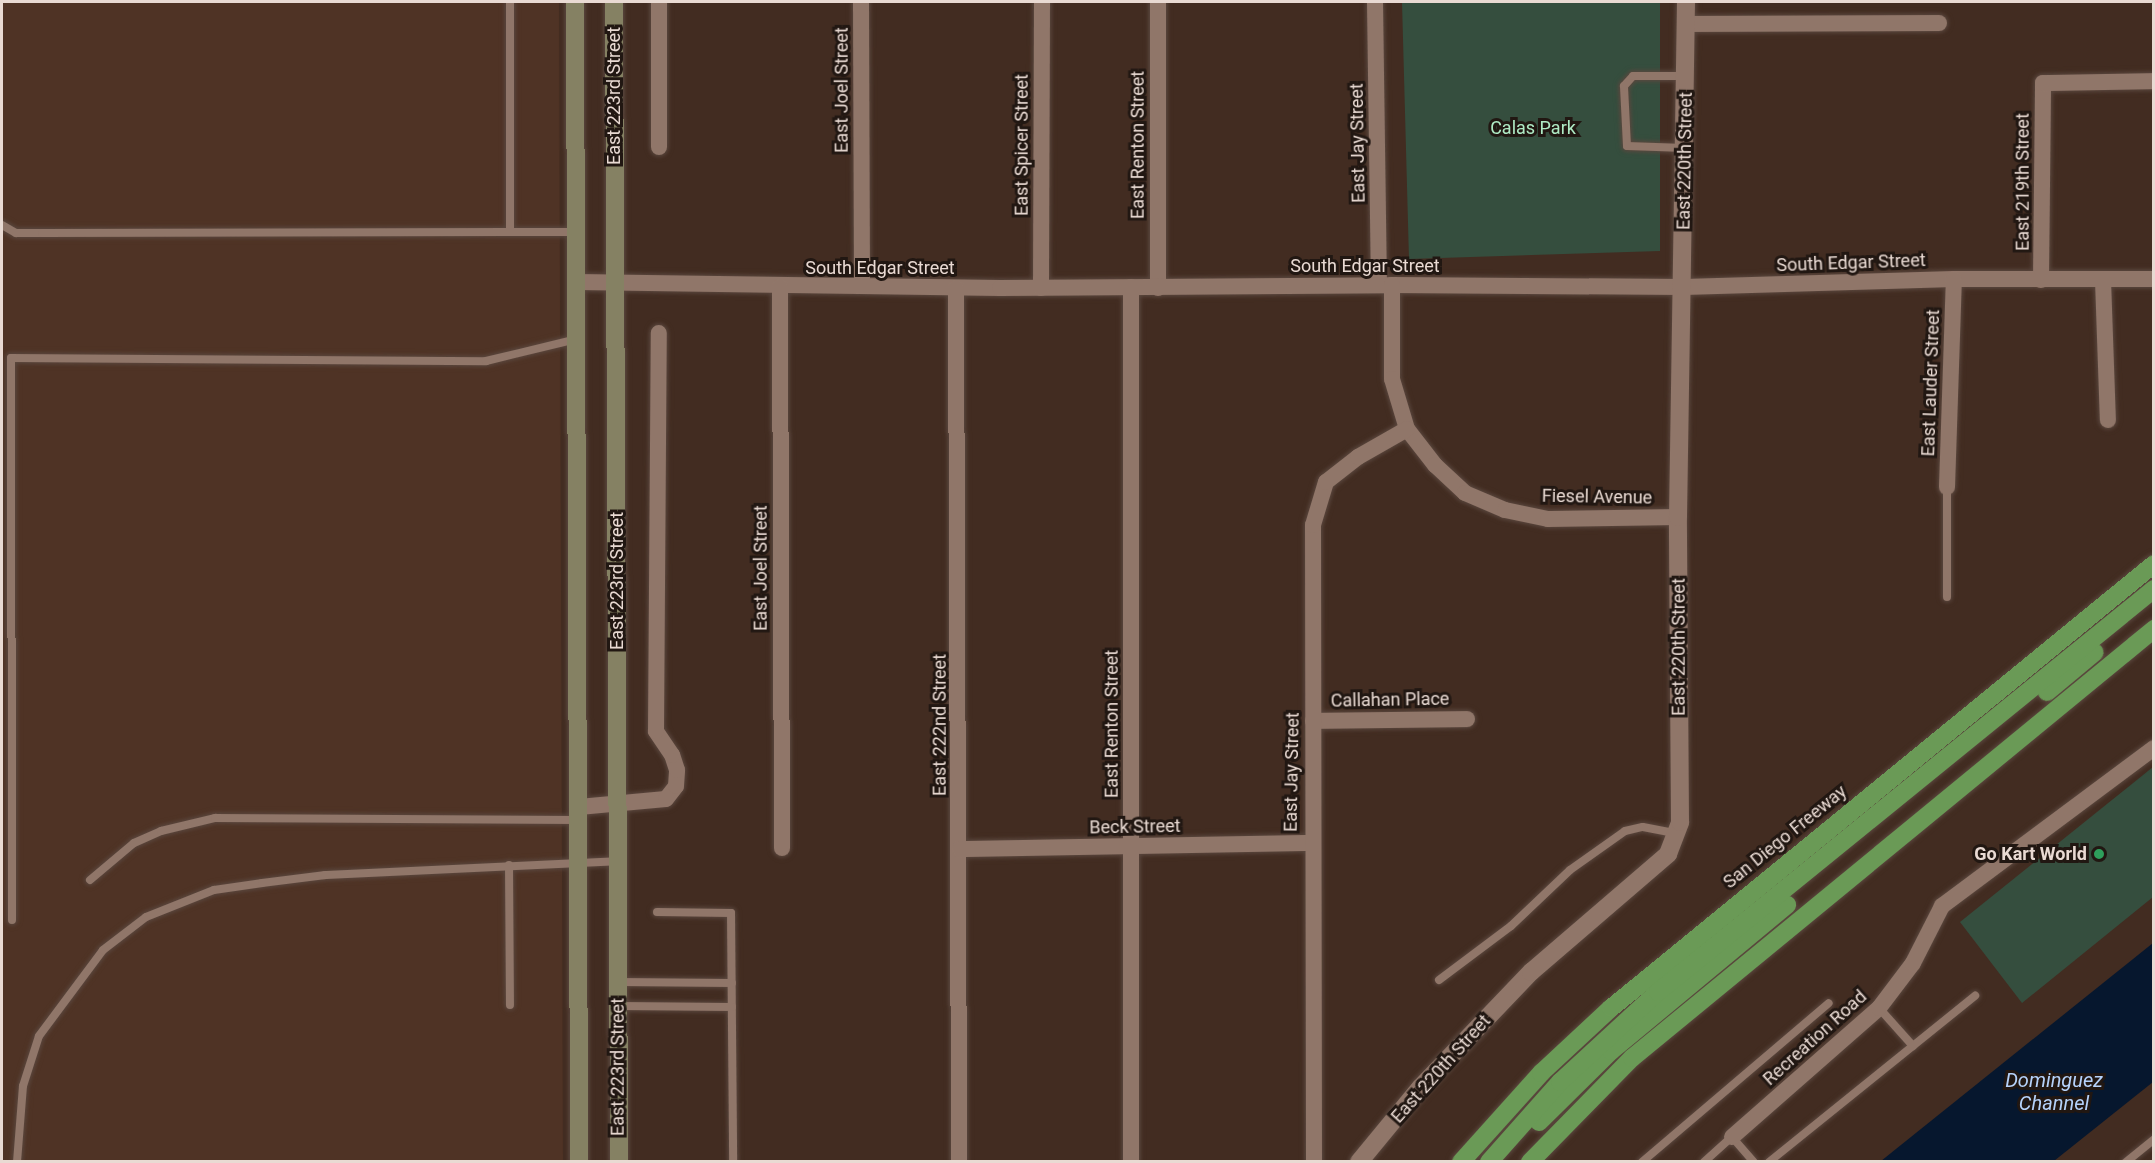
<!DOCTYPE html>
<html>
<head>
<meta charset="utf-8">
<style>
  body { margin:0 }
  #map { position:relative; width:2155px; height:1163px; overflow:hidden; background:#422c21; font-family:Roboto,sans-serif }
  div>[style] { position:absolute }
  .built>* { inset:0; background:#4f3325 }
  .green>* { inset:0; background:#354e3e }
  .water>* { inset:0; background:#06172e }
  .roads { filter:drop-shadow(0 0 2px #5a473e) drop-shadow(0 0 2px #5a473e) }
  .service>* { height:8px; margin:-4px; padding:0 4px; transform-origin:4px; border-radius:4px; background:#907669 }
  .minor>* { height:16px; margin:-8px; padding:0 8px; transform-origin:8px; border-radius:8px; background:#907669 }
  .tertiary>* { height:18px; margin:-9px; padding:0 9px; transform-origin:9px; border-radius:9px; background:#907669 }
  .secondary>* { height:18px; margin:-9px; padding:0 9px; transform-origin:9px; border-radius:9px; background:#858163 }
  .motorway>* { height:18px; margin:-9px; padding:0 9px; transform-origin:9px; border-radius:9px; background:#6a9a56 }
  .dots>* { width:16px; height:16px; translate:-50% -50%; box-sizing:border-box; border:3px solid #211712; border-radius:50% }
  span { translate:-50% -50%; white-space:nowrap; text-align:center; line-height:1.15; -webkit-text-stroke:6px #211712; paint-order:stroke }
  .street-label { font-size:18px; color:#e9dad3 }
  .park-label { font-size:18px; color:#afebc5 }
  .poi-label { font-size:18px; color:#e9dad3; font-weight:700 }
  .right { translate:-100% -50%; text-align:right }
  .water-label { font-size:20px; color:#b5d2fa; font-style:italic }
  .frame { position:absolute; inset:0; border:3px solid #e9dad3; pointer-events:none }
</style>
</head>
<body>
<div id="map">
  <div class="built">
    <i style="clip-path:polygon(2px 2px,559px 2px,563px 1161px,2px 1162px)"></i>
  </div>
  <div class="green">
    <i style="clip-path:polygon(1402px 2px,1660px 2px,1660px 251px,1409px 259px)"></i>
    <i style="clip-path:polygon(2153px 767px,2153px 897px,2022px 1003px,1960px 922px)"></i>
  </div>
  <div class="water">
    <i style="clip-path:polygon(2153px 943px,2153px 1082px,2054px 1161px,1881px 1161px)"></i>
  </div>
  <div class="roads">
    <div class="service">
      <i style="left:510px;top:2px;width:230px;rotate:90deg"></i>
      <i style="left:1685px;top:148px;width:58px;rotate:-178deg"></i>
      <i style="left:1627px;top:146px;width:60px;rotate:-92.9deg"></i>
      <i style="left:1624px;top:86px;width:13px;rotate:-48deg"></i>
      <i style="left:1633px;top:76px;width:53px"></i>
      <i style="left:2px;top:225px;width:16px;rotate:30deg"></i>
      <i style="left:16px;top:233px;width:26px"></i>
      <i style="left:42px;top:233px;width:535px;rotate:-0.11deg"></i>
      <i style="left:1947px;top:597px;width:110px;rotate:-90deg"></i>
      <i style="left:509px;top:865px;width:140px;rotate:89.6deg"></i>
      <i style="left:90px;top:880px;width:57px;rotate:-40.1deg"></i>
      <i style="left:134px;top:843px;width:30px;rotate:-24deg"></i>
      <i style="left:161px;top:831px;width:56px;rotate:-13.5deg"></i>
      <i style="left:215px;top:818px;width:363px;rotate:0.3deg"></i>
      <i style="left:657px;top:912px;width:74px;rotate:0.8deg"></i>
      <i style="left:731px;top:913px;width:249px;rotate:89.5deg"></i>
      <i style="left:12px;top:920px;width:562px;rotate:-90.1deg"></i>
      <i style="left:11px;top:358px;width:475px;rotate:0.4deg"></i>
      <i style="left:486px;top:361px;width:94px;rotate:-13.6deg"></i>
      <i style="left:1439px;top:980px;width:90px;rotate:-36.9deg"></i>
      <i style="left:1511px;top:926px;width:81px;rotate:-43.5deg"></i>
      <i style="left:1570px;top:870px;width:67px;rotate:-35.3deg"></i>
      <i style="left:1625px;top:831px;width:18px;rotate:-13deg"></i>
      <i style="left:1643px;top:827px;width:33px;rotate:11deg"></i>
      <i style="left:618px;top:982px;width:114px;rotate:0.5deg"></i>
      <i style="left:619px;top:1006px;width:113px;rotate:0.5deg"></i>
      <i style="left:1879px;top:1008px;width:51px;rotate:48.2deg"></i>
      <i style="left:17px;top:1162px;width:76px;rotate:-85.5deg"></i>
      <i style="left:23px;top:1086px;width:52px;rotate:-72.3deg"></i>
      <i style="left:39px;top:1036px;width:107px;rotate:-53.3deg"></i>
      <i style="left:103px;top:950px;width:54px;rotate:-37.5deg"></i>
      <i style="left:146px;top:917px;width:73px;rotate:-21.7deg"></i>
      <i style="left:214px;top:890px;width:49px;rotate:-8.3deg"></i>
      <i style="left:262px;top:883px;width:64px;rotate:-7.2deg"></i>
      <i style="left:325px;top:875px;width:293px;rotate:-2.7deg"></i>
      <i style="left:1642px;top:1162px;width:245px;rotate:-40.4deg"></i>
      <i style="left:1704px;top:1162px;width:38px;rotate:-42deg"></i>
      <i style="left:1732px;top:1137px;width:33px;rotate:49deg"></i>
      <i style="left:1769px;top:1162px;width:265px;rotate:-38.9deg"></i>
      <i style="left:2126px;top:1162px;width:36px;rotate:-39deg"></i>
    </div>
    <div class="minor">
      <i style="left:659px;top:2px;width:145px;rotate:90deg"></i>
      <i style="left:861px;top:2px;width:283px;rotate:89.8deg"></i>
      <i style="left:1158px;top:2px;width:286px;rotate:90deg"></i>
      <i style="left:1375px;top:2px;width:283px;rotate:89.2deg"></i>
      <i style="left:1687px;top:24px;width:252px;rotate:-0.2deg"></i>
      <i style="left:2041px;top:280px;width:197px;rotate:-89.4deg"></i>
      <i style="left:2043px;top:83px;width:111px;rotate:-1deg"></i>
      <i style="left:2103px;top:280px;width:140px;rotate:88deg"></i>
      <i style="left:577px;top:282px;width:423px;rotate:0.8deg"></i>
      <i style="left:1000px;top:288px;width:392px;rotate:-0.4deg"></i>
      <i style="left:1392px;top:285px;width:292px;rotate:0.4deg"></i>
      <i style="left:1684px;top:287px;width:270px;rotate:-1.7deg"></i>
      <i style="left:1954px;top:279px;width:200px"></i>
      <i style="left:1392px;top:285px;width:94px;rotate:90deg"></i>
      <i style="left:1392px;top:379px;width:52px;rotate:73.3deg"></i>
      <i style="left:1407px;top:429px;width:46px;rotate:52.1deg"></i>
      <i style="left:1435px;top:465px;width:41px;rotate:43deg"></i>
      <i style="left:1465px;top:493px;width:43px;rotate:23deg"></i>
      <i style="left:1505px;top:510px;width:44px;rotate:11.8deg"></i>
      <i style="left:1548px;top:519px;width:130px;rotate:-0.9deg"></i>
      <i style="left:780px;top:287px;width:561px;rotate:89.8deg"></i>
      <i style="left:956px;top:288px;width:874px;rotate:89.8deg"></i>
      <i style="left:1041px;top:288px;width:286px;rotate:-89.8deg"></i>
      <i style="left:1947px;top:487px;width:208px;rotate:-88.1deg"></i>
      <i style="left:1313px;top:721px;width:154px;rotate:-0.7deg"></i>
      <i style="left:579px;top:807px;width:87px;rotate:-5.3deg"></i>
      <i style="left:666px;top:799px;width:16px;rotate:-52deg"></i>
      <i style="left:676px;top:786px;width:16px;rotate:-86deg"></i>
      <i style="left:677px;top:770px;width:16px;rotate:-108deg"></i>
      <i style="left:672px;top:755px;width:29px;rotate:-124deg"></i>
      <i style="left:656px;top:731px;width:398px;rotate:-89.6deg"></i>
      <i style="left:960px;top:849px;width:351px;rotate:-1deg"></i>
      <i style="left:1732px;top:1137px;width:196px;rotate:-41.3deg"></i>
      <i style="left:1879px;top:1008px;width:56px;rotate:-52.9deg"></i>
      <i style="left:1913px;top:963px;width:64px;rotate:-63deg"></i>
      <i style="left:1942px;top:906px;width:264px;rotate:-36.7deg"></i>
      <i style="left:1131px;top:1162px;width:875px;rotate:-90deg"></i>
      <i style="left:1314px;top:1162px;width:637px;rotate:-90.09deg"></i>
      <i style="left:1313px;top:525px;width:45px;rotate:-73.2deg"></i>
      <i style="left:1326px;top:482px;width:41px;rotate:-38deg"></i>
      <i style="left:1358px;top:457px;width:56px;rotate:-29.7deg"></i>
    </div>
    <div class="tertiary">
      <i style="left:1359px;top:1162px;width:96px;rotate:-50.5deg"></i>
      <i style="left:1420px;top:1088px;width:161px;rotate:-46.3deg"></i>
      <i style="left:1531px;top:972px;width:181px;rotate:-40.7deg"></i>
      <i style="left:1668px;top:854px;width:34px;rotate:-69deg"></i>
      <i style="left:1680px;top:822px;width:305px;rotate:-90.4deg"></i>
      <i style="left:1678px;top:517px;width:515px;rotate:-89.11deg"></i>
    </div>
    <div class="secondary">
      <i style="left:575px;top:2px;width:1160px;rotate:89.8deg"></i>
      <i style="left:614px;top:2px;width:1160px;rotate:89.75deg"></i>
    </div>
    <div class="motorway">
      <i style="left:2047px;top:692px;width:62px;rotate:-39.8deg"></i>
      <i style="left:1539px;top:1122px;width:101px;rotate:-44.6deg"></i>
      <i style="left:1611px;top:1051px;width:229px;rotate:-39.7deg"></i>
      <i style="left:1461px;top:1162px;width:120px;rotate:-48deg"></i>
      <i style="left:1541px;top:1073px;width:96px;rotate:-42.9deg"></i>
      <i style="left:1611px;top:1008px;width:701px;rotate:-39.27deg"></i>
      <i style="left:1489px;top:1162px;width:107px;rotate:-48.4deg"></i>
      <i style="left:1560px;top:1082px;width:133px;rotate:-42.6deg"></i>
      <i style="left:1658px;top:992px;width:639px;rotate:-39.09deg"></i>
      <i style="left:1530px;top:1162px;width:146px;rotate:-45.6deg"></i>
      <i style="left:1632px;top:1058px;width:676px;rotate:-39.41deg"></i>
    </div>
  </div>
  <div class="dots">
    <i style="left:2099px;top:854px;background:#2e9e5b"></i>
  </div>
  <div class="street-label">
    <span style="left:842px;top:90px;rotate:-90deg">East Joel Street</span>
    <span style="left:614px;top:96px;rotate:-90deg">East 223rd Street</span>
    <span style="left:1358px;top:143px;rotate:-91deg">East Jay Street</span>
    <span style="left:1022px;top:145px;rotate:-90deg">East Spicer Street</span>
    <span style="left:1138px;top:145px;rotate:-90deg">East Renton Street</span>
    <span style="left:1685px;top:161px;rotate:-89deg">East 220th Street</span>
    <span style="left:2023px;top:182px;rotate:-90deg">East 219th Street</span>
    <span style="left:1851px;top:263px;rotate:-2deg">South Edgar Street</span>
    <span style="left:1365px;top:266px">South Edgar Street</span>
    <span style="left:880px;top:268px">South Edgar Street</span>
    <span style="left:1931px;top:383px;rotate:-88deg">East Lauder Street</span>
    <span style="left:1597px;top:497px;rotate:1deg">Fiesel Avenue</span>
    <span style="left:761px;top:568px;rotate:-90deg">East Joel Street</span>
    <span style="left:617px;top:581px;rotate:-90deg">East 223rd Street</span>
    <span style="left:1679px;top:647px;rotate:-90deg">East 220th Street</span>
    <span style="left:1390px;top:700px;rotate:-1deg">Callahan Place</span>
    <span style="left:1112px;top:724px;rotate:-90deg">East Renton Street</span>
    <span style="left:940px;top:725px;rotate:-90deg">East 222nd Street</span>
    <span style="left:1292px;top:772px;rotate:-89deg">East Jay Street</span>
    <span style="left:1135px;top:827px;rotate:-1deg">Beck Street</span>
    <span style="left:1785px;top:837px;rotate:-39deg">San Diego Freeway</span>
    <span style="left:1815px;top:1038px;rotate:-42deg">Recreation Road</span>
    <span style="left:618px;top:1067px;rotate:-90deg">East 223rd Street</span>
    <span style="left:1441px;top:1069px;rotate:-48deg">East 220th Street</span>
  </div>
  <div class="park-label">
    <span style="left:1533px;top:128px">Calas Park</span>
  </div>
  <div class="poi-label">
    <span class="right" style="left:2087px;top:854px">Go Kart World</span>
  </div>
  <div class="water-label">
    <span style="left:2054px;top:1092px">Dominguez<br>Channel</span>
  </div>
  <div class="frame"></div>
</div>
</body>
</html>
